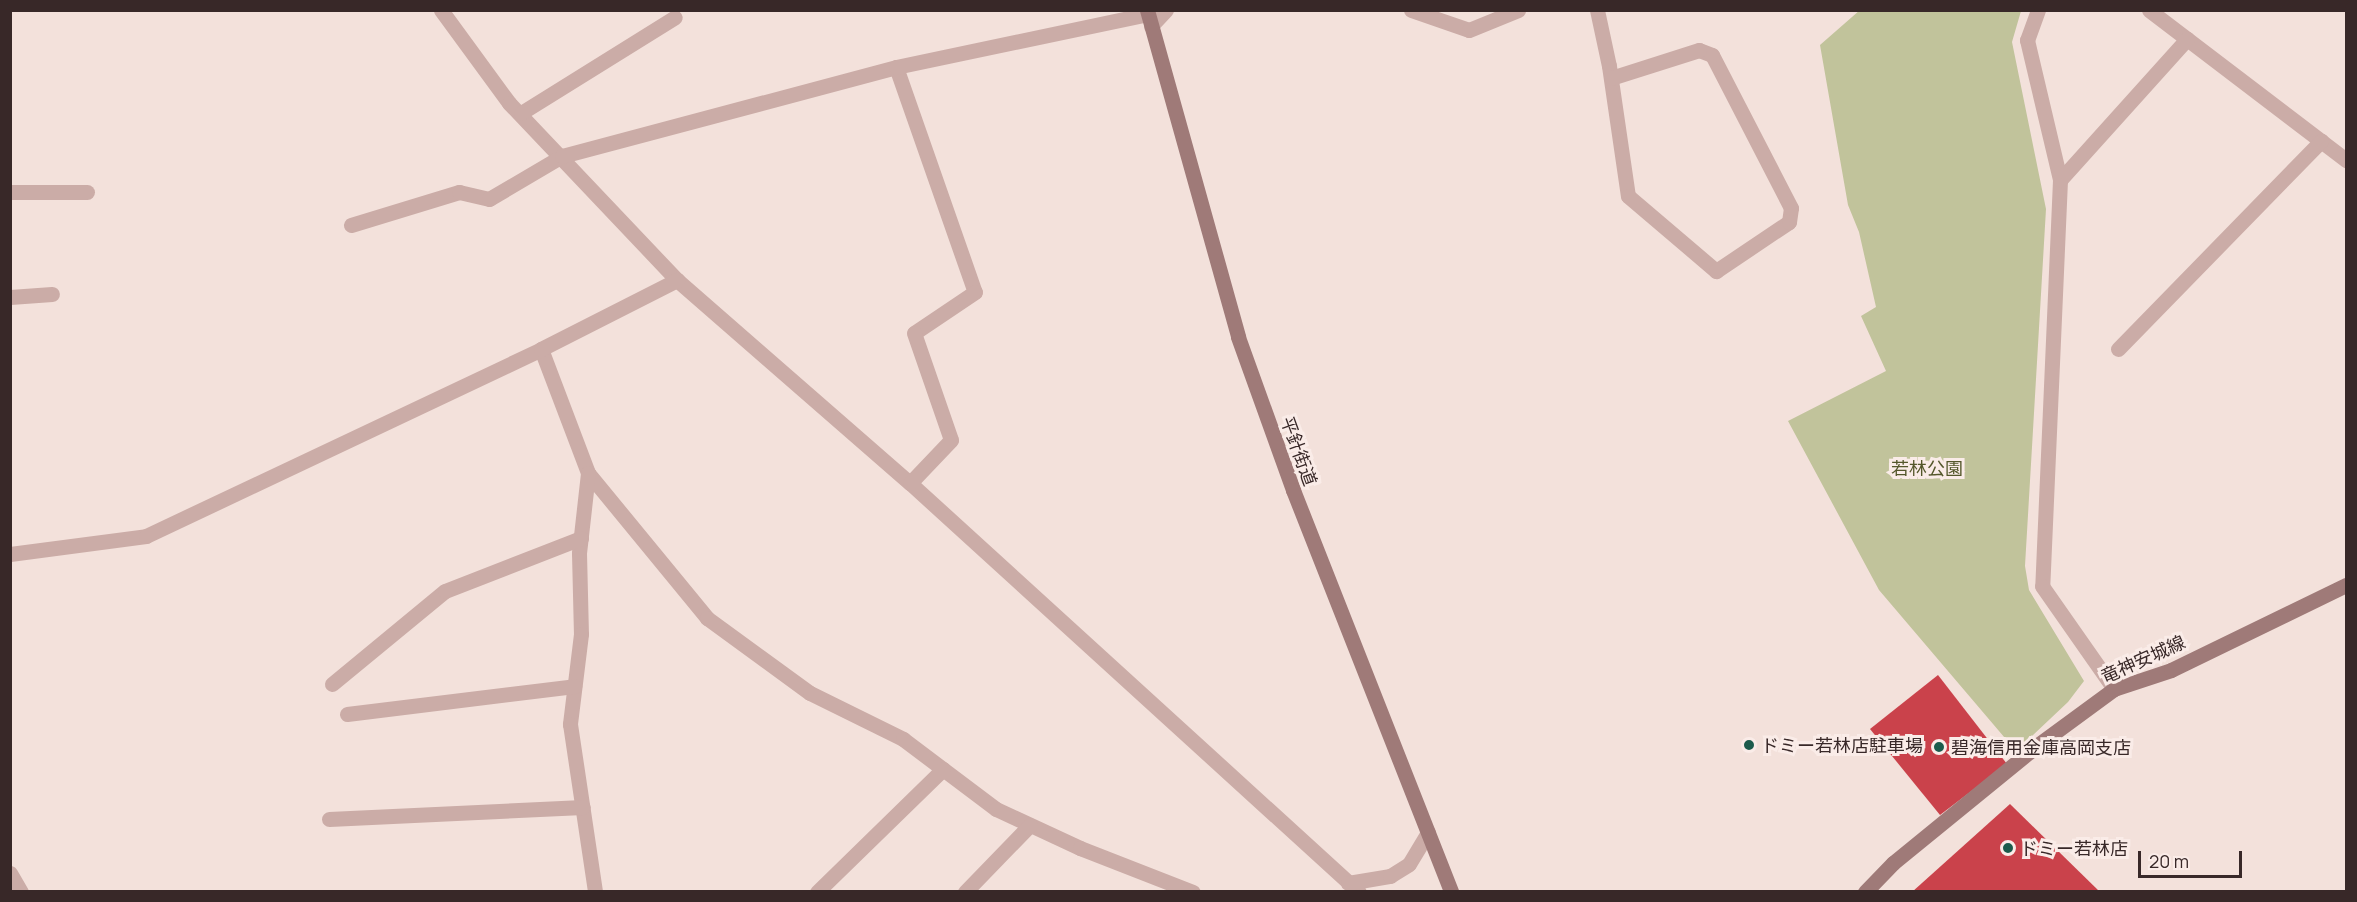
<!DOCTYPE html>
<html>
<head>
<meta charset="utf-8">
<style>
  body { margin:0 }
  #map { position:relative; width:2357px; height:902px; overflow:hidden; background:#f3e1db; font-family:Manrope,"Noto Sans JP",sans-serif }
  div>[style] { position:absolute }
  .green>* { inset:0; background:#c1c39b }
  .building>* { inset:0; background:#ca424b }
  .street>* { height:15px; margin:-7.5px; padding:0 7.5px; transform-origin:7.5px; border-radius:7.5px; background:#cbaca7 }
  .secondary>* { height:15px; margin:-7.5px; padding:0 7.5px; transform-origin:7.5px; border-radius:7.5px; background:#9f7a78 }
  .dots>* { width:16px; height:16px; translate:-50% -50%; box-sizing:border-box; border:3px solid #faece8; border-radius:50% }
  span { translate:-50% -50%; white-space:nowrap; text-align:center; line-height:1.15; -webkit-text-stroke:6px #faece8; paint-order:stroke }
  .street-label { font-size:18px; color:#382828 }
  .park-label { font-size:18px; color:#54572b }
  .poi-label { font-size:18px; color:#382828 }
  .left { translate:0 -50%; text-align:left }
  .frame { position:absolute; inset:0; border:12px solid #382828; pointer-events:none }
  .scale { position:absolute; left:2138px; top:851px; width:104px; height:27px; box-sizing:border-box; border:3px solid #382828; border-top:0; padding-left:8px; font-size:18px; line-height:21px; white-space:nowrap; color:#382828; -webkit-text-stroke:4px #faece8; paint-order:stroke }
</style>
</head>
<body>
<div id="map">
  <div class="green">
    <i style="clip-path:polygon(1860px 10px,2021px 11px,2012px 42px,2046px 209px,2025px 566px,2029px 590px,2084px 681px,2068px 702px,2016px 751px,1879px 590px,1788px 421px,1886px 371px,1861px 316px,1876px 307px,1859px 232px,1848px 205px,1820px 45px)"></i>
  </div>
  <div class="building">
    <i style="clip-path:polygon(1938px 675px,2007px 764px,1940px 815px,1870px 729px)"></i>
    <i style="clip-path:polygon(2010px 804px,2100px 892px,1912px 892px)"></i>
  </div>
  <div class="street">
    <i style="left:441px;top:10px;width:115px;rotate:53.8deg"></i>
    <i style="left:509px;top:103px;width:244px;rotate:46.5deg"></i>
    <i style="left:677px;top:280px;width:309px;rotate:41.1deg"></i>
    <i style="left:910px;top:483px;width:607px;rotate:42.33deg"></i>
    <i style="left:1411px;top:10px;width:61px;rotate:19deg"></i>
    <i style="left:1469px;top:30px;width:53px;rotate:-22.2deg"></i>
    <i style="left:1597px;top:10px;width:57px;rotate:77.9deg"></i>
    <i style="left:1609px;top:66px;width:131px;rotate:81.7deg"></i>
    <i style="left:1628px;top:196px;width:116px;rotate:40.4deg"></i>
    <i style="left:1716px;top:271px;width:88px;rotate:-33.9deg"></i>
    <i style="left:1789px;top:222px;width:14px;rotate:-82deg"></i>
    <i style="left:1791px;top:208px;width:172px;rotate:-117.3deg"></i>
    <i style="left:1712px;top:55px;width:14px;rotate:-159deg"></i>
    <i style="left:1699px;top:50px;width:92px;rotate:162.3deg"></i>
    <i style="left:2038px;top:10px;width:32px;rotate:110deg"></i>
    <i style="left:2027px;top:40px;width:144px;rotate:76.7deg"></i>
    <i style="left:2060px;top:180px;width:406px;rotate:92.5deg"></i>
    <i style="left:2042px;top:586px;width:126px;rotate:55deg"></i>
    <i style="left:2149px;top:10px;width:248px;rotate:37.3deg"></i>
    <i style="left:1151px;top:26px;width:22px;rotate:-47deg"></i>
    <i style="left:896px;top:67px;width:238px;rotate:70.7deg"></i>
    <i style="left:975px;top:292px;width:73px;rotate:146.1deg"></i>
    <i style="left:914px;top:333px;width:113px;rotate:70.9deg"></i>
    <i style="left:951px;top:440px;width:59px;rotate:133.6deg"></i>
    <i style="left:521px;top:113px;width:181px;rotate:-31.9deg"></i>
    <i style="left:2060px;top:180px;width:190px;rotate:-48deg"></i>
    <i style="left:10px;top:192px;width:77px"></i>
    <i style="left:351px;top:225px;width:113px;rotate:-17deg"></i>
    <i style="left:459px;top:192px;width:31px;rotate:13deg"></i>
    <i style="left:489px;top:199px;width:85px;rotate:-30.5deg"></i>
    <i style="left:562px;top:156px;width:346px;rotate:-14.9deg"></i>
    <i style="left:896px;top:67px;width:258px;rotate:-11.9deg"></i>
    <i style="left:10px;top:297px;width:42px;rotate:-4.1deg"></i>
    <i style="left:541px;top:349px;width:133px;rotate:69.2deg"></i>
    <i style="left:588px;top:473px;width:188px;rotate:50.6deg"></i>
    <i style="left:707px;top:618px;width:127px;rotate:36.1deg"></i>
    <i style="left:810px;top:693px;width:104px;rotate:26.3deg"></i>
    <i style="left:903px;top:739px;width:116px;rotate:37deg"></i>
    <i style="left:996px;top:809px;width:93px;rotate:24.9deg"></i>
    <i style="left:1080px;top:848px;width:121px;rotate:21.3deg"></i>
    <i style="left:2118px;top:349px;width:291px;rotate:-45.7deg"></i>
    <i style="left:588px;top:473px;width:81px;rotate:96.4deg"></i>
    <i style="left:579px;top:553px;width:81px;rotate:88.6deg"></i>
    <i style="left:581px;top:634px;width:91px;rotate:97deg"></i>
    <i style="left:570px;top:724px;width:170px;rotate:81.5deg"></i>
    <i style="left:10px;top:554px;width:137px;rotate:-7.5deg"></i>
    <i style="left:146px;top:536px;width:437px;rotate:-25.3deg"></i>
    <i style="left:541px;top:349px;width:153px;rotate:-26.9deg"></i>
    <i style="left:332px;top:684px;width:146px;rotate:-39.5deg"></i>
    <i style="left:445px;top:591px;width:146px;rotate:-21.3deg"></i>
    <i style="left:347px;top:714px;width:229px;rotate:-7deg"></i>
    <i style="left:329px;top:819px;width:254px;rotate:-2.7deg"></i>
    <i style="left:10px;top:873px;width:22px;rotate:60deg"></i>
    <i style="left:1348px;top:883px;width:43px;rotate:-9.5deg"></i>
    <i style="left:1390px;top:876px;width:22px;rotate:-32deg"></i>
    <i style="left:1409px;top:864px;width:37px;rotate:-59deg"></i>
    <i style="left:817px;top:892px;width:176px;rotate:-44.3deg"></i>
    <i style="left:965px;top:892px;width:93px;rotate:-45.9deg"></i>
  </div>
  <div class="secondary">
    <i style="left:1147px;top:10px;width:339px;rotate:74.4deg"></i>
    <i style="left:1238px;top:337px;width:163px;rotate:70.2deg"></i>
    <i style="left:1293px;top:490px;width:432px;rotate:68.5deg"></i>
    <i style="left:1865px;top:892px;width:40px;rotate:-46deg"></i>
    <i style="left:1893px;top:863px;width:183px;rotate:-39.2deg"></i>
    <i style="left:2035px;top:747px;width:98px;rotate:-36.3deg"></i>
    <i style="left:2114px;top:689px;width:60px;rotate:-18.4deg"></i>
    <i style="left:2171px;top:670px;width:195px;rotate:-25.9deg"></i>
  </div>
  <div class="dots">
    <i style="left:1749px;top:745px;background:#1c5b4c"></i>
    <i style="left:1939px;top:747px;background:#1c5b4c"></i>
    <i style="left:2008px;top:848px;background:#1c5b4c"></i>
  </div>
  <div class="street-label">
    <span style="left:1299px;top:451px;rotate:70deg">平針街道</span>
    <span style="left:2143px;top:659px;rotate:-24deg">竜神安城線</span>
  </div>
  <div class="park-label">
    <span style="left:1927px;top:468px">若林公園</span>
  </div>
  <div class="poi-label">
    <span class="left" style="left:1761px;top:745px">ドミー若林店駐車場</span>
    <span class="left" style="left:1951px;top:747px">碧海信用金庫高岡支店</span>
    <span class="left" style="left:2020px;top:848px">ドミー若林店</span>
  </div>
  <div class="frame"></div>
  <div class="scale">20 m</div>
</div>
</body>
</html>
